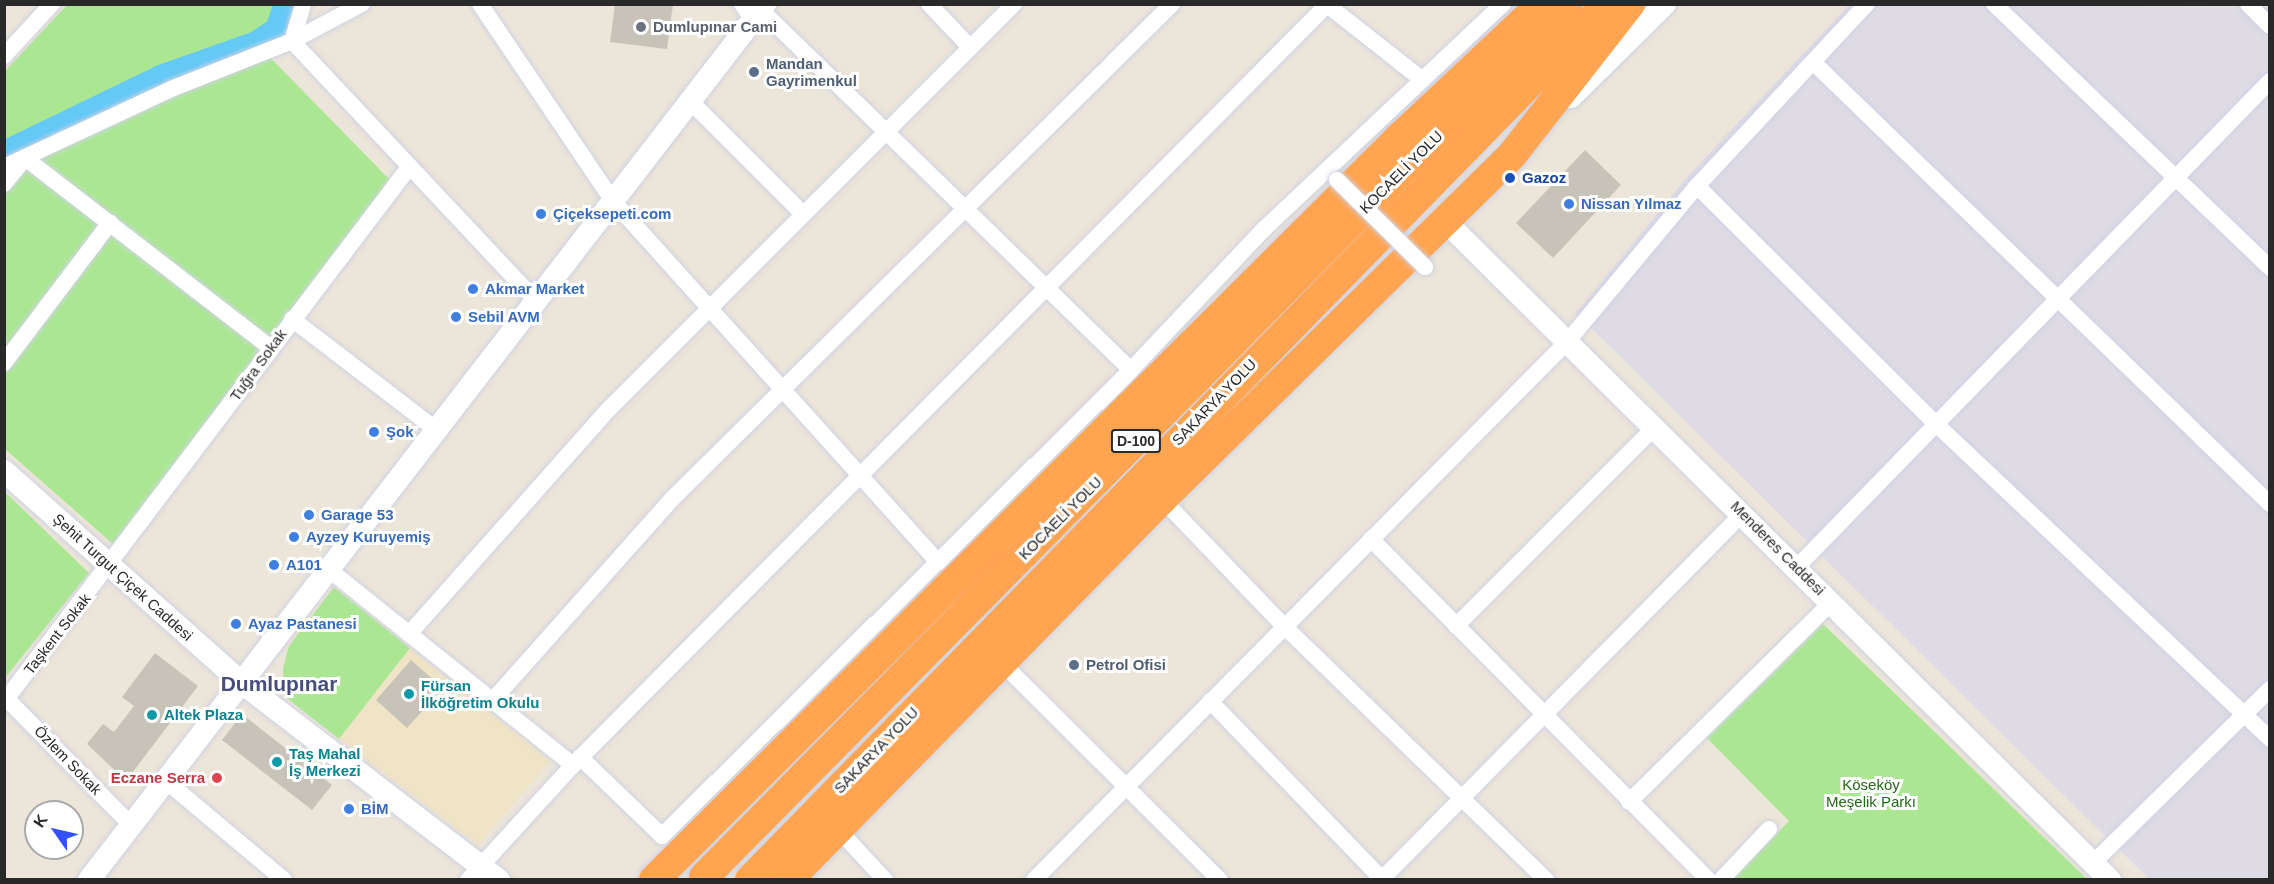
<!DOCTYPE html>
<html>
<head>
<meta charset="utf-8">
<style>
  body { margin:0 }
  #map { position:relative; width:2274px; height:884px; overflow:hidden; background:#ece5d9; font-family:Helvetica,sans-serif }
  div>[style] { position:absolute }
  .industrial>* { inset:0; background:#dedbe4 }
  .education>* { inset:0; background:#f0e4c7 }
  .green>* { inset:0; background:#abe792 }
  .river>* { height:28px; margin:-14px; padding:0 14px; transform-origin:14px; border-radius:14px; background:#65c9f6 }
  .building>* { inset:0; background:#c7c3b8 }
  .roads { filter:drop-shadow(0 0 2px #cfd2e3) drop-shadow(0 0 2px #cfd2e3) }
  .street>* { height:16px; margin:-8px; padding:0 8px; transform-origin:8px; border-radius:8px; background:#fff }
  .secondary>* { height:22px; margin:-11px; padding:0 11px; transform-origin:11px; border-radius:11px; background:#fff }
  .highway>* { height:30px; margin:-15px; padding:0 15px; transform-origin:15px; border-radius:15px; background:#ffa552 }
  .bridges { filter:drop-shadow(0 0 2px #cfd2e3) drop-shadow(0 0 2px #cfd2e3) }
  .street-bridge>* { height:16px; margin:-8px; padding:0 8px; transform-origin:8px; border-radius:8px; background:#fff }
  .dots>* { width:16px; height:16px; translate:-50% -50%; box-sizing:border-box; border:3px solid #fff; border-radius:50% }
  span { translate:-50% -50%; white-space:nowrap; text-align:center; line-height:1.15; -webkit-text-stroke:6px #fff; paint-order:stroke }
  .shield-label span { padding:2px 4px; background:#fff; border:2px solid; border-radius:4px; -webkit-text-stroke-width:0 }
  .shield-label { font-size:14px; color:#292929; font-weight:700 }
  .worship-label { font-size:15px; color:#5b616d; font-weight:700 }
  .left { translate:0 -50%; text-align:left }
  .service-label { font-size:15px; color:#4e5e75; font-weight:700 }
  .street-label { font-size:15px; color:#292929 }
  .transit-label { font-size:15px; color:#164399; font-weight:700 }
  .shop-label { font-size:15px; color:#366cbe; font-weight:700 }
  .culture-label { font-size:15px; color:#0d838f; font-weight:700 }
  .health-label { font-size:15px; color:#be3a42; font-weight:700 }
  .right { translate:-100% -50%; text-align:right }
  .park-label { font-size:15px; color:#226a15 }
  .district-label { font-size:21px; color:#474e7c; font-weight:700 }
  .frame { position:absolute; inset:0; border:6px solid #292929; pointer-events:none }
  .north { position:absolute; left:24px; top:800px; width:60px; height:60px; box-sizing:border-box; background:#fff; border:2px solid #a9a9a9; border-radius:50%; rotate:304deg; font-size:16px; font-weight:700; line-height:24px; text-align:center; color:#292929 }
  .north::after { content:''; display:block; margin:auto; width:21px; height:27px; background:#3450ff; clip-path:polygon(50% 0,100% 100%,50% 72%,0 100%) }
</style>
</head>
<body>
<div id="map">
  <div class="industrial">
    <i style="clip-path:polygon(1849px 5px,2270px 7px,2269px 879px,2149px 879px,1576px 313px,1688px 176px)"></i>
  </div>
  <div class="education">
    <i style="clip-path:polygon(410px 648px,551px 760px,478px 845px,339px 739px)"></i>
  </div>
  <div class="green">
    <i style="clip-path:polygon(67px 5px,288px 5px,279px 30px,258px 45px,390px 180px,113px 544px,5px 449px,4px 72px)"></i>
    <i style="clip-path:polygon(5px 492px,89px 573px,5px 678px)"></i>
    <i style="clip-path:polygon(334px 587px,410px 648px,339px 739px,284px 696px,283px 668px,289px 646px)"></i>
    <i style="clip-path:polygon(1823px 624px,2087px 879px,1732px 879px,1789px 821px,1707px 738px)"></i>
  </div>
  <div class="river">
    <i style="left:4px;top:155px;width:174px;rotate:-25.8deg"></i>
    <i style="left:161px;top:79px;width:102px;rotate:-19.5deg"></i>
    <i style="left:257px;top:45px;width:27px;rotate:-34deg"></i>
    <i style="left:279px;top:30px;width:28px;rotate:-71deg"></i>
  </div>
  <div class="building">
    <i style="clip-path:polygon(615px 4px,673px 4px,667px 49px,610px 42px)"></i>
    <i style="clip-path:polygon(1585px 150px,1621px 185px,1553px 258px,1516px 223px)"></i>
    <i style="clip-path:polygon(155px 653px,198px 686px,126px 781px,87px 744px,103px 724px,114px 732px,134px 706px,122px 697px)"></i>
    <i style="clip-path:polygon(411px 660px,443px 688px,407px 728px,376px 700px)"></i>
    <i style="clip-path:polygon(242px 714px,332px 785px,312px 810px,222px 740px)"></i>
  </div>
  <div class="roads">
    <div class="street">
      <i style="left:480px;top:4px;width:238px;rotate:56deg"></i>
      <i style="left:613px;top:201px;width:486px;rotate:48deg"></i>
      <i style="left:742px;top:4px;width:19px;rotate:55deg"></i>
      <i style="left:929px;top:4px;width:59px;rotate:46.4deg"></i>
      <i style="left:1326px;top:4px;width:120px;rotate:38.2deg"></i>
      <i style="left:1994px;top:4px;width:382px;rotate:43.7deg"></i>
      <i style="left:2248px;top:4px;width:31px;rotate:45deg"></i>
      <i style="left:761px;top:10px;width:516px;rotate:44.22deg"></i>
      <i style="left:292px;top:41px;width:355px;rotate:46.8deg"></i>
      <i style="left:292px;top:41px;width:39px;rotate:-73deg"></i>
      <i style="left:4px;top:56px;width:71px;rotate:-47.3deg"></i>
      <i style="left:1814px;top:63px;width:634px;rotate:44.04deg"></i>
      <i style="left:691px;top:102px;width:158px;rotate:45deg"></i>
      <i style="left:4px;top:167px;width:184px;rotate:-25deg"></i>
      <i style="left:171px;top:89px;width:130px;rotate:-21.6deg"></i>
      <i style="left:292px;top:41px;width:79px;rotate:-27.9deg"></i>
      <i style="left:4px;top:184px;width:33px;rotate:-51deg"></i>
      <i style="left:25px;top:158px;width:311px;rotate:37.7deg"></i>
      <i style="left:1697px;top:186px;width:337px;rotate:44.9deg"></i>
      <i style="left:1936px;top:424px;width:459px;rotate:43.3deg"></i>
      <i style="left:292px;top:319px;width:179px;rotate:37.5deg"></i>
      <i style="left:4px;top:363px;width:176px;rotate:-52.9deg"></i>
      <i style="left:1162px;top:499px;width:176px;rotate:46.2deg"></i>
      <i style="left:1284px;top:626px;width:365px;rotate:44.1deg"></i>
      <i style="left:1371px;top:539px;width:479px;rotate:45.3deg"></i>
      <i style="left:1797px;top:567px;width:678px;rotate:-45.78deg"></i>
      <i style="left:327px;top:568px;width:315px;rotate:38.7deg"></i>
      <i style="left:1456px;top:626px;width:283px;rotate:-45deg"></i>
      <i style="left:409px;top:634px;width:301px;rotate:-48.4deg"></i>
      <i style="left:609px;top:409px;width:573px;rotate:-45deg"></i>
      <i style="left:1001px;top:662px;width:309px;rotate:44.9deg"></i>
      <i style="left:4px;top:696px;width:181px;rotate:45.4deg"></i>
      <i style="left:492px;top:701px;width:269px;rotate:-48.3deg"></i>
      <i style="left:671px;top:500px;width:705px;rotate:-44.71deg"></i>
      <i style="left:1210px;top:701px;width:249px;rotate:46deg"></i>
      <i style="left:4px;top:702px;width:672px;rotate:-52.86deg"></i>
      <i style="left:580px;top:757px;width:114px;rotate:43.9deg"></i>
      <i style="left:662px;top:836px;width:661px;rotate:-44.82deg"></i>
      <i style="left:1131px;top:370px;width:194px;rotate:-46.7deg"></i>
      <i style="left:1264px;top:229px;width:328px;rotate:-43.3deg"></i>
      <i style="left:166px;top:781px;width:154px;rotate:40deg"></i>
      <i style="left:1629px;top:802px;width:285px;rotate:-44.6deg"></i>
      <i style="left:837px;top:828px;width:71px;rotate:47.3deg"></i>
      <i style="left:2093px;top:863px;width:248px;rotate:-44.5deg"></i>
      <i style="left:468px;top:880px;width:156px;rotate:-47.6deg"></i>
      <i style="left:573px;top:765px;width:1072px;rotate:-45.23deg"></i>
      <i style="left:1034px;top:880px;width:757px;rotate:-45.27deg"></i>
      <i style="left:1567px;top:342px;width:203px;rotate:-50.2deg"></i>
      <i style="left:1697px;top:186px;width:249px;rotate:-47deg"></i>
      <i style="left:1381px;top:880px;width:515px;rotate:-45.39deg"></i>
      <i style="left:1721px;top:880px;width:70px;rotate:-46.7deg"></i>
    </div>
    <div class="secondary">
      <i style="left:1571px;top:97px;width:132px;rotate:-44.7deg"></i>
      <i style="left:1444px;top:220px;width:938px;rotate:44.74deg"></i>
      <i style="left:4px;top:471px;width:319px;rotate:41.7deg"></i>
      <i style="left:242px;top:683px;width:324px;rotate:37.5deg"></i>
      <i style="left:89px;top:880px;width:1107px;rotate:-52.34deg"></i>
    </div>
    <div class="highway">
      <i style="left:704px;top:877px;width:1228px;rotate:-45.33deg"></i>
      <i style="left:654px;top:880px;width:1050px;rotate:-44.88deg"></i>
      <i style="left:1398px;top:139px;width:197px;rotate:-43.2deg"></i>
      <i style="left:750px;top:880px;width:1225px;rotate:-45.63deg"></i>
      <i style="left:788px;top:880px;width:534px;rotate:-45.53deg"></i>
      <i style="left:1162px;top:499px;width:491px;rotate:-44.5deg"></i>
      <i style="left:1512px;top:155px;width:192px;rotate:-52deg"></i>
    </div>
  </div>
  <div class="bridges">
    <div class="street-bridge">
      <i style="left:1337px;top:180px;width:124px;rotate:44.7deg"></i>
    </div>
  </div>
  <div class="dots">
    <i style="left:641px;top:27px;background:#6b7280"></i>
    <i style="left:754px;top:72px;background:#5c6f8a"></i>
    <i style="left:1510px;top:178px;background:#1a4fb4"></i>
    <i style="left:1569px;top:204px;background:#3f7fe0"></i>
    <i style="left:541px;top:214px;background:#3f7fe0"></i>
    <i style="left:473px;top:289px;background:#3f7fe0"></i>
    <i style="left:456px;top:317px;background:#3f7fe0"></i>
    <i style="left:374px;top:432px;background:#3f7fe0"></i>
    <i style="left:309px;top:515px;background:#3f7fe0"></i>
    <i style="left:294px;top:537px;background:#3f7fe0"></i>
    <i style="left:274px;top:565px;background:#3f7fe0"></i>
    <i style="left:236px;top:624px;background:#3f7fe0"></i>
    <i style="left:1074px;top:665px;background:#5c6f8a"></i>
    <i style="left:409px;top:694px;background:#0f9aa8"></i>
    <i style="left:152px;top:715px;background:#0f9aa8"></i>
    <i style="left:277px;top:762px;background:#0f9aa8"></i>
    <i style="left:217px;top:778px;background:#e0444e"></i>
    <i style="left:349px;top:809px;background:#3f7fe0"></i>
  </div>
  <div class="shield-label">
    <span style="left:1136px;top:441px">D-100</span>
  </div>
  <div class="worship-label">
    <span class="left" style="left:653px;top:27px">Dumlupınar Cami</span>
  </div>
  <div class="service-label">
    <span class="left" style="left:766px;top:72px">Mandan<br>Gayrimenkul</span>
    <span class="left" style="left:1086px;top:665px">Petrol Ofisi</span>
  </div>
  <div class="street-label">
    <span style="left:1401px;top:172px;rotate:-45deg">KOCAELİ YOLU</span>
    <span style="left:258px;top:365px;rotate:-54deg">Tuğra Sokak</span>
    <span style="left:1214px;top:402px;rotate:-46deg">SAKARYA YOLU</span>
    <span style="left:1060px;top:518px;rotate:-45deg">KOCAELİ YOLU</span>
    <span style="left:1778px;top:548px;rotate:45deg">Menderes Caddesi</span>
    <span style="left:123px;top:577px;rotate:42deg">Şehit Turgut Çiçek Caddesi</span>
    <span style="left:57px;top:634px;rotate:-52deg">Taşkent Sokak</span>
    <span style="left:876px;top:750px;rotate:-46deg">SAKARYA YOLU</span>
    <span style="left:68px;top:760px;rotate:46deg">Özlem Sokak</span>
  </div>
  <div class="transit-label">
    <span class="left" style="left:1522px;top:178px">Gazoz</span>
  </div>
  <div class="shop-label">
    <span class="left" style="left:1581px;top:204px">Nissan Yılmaz</span>
    <span class="left" style="left:553px;top:214px">Çiçeksepeti.com</span>
    <span class="left" style="left:485px;top:289px">Akmar Market</span>
    <span class="left" style="left:468px;top:317px">Sebil AVM</span>
    <span class="left" style="left:386px;top:432px">Şok</span>
    <span class="left" style="left:321px;top:515px">Garage 53</span>
    <span class="left" style="left:306px;top:537px">Ayzey Kuruyemiş</span>
    <span class="left" style="left:286px;top:565px">A101</span>
    <span class="left" style="left:248px;top:624px">Ayaz Pastanesi</span>
    <span class="left" style="left:361px;top:809px">BİM</span>
  </div>
  <div class="culture-label">
    <span class="left" style="left:421px;top:694px">Fürsan<br>İlköğretim Okulu</span>
    <span class="left" style="left:164px;top:715px">Altek Plaza</span>
    <span class="left" style="left:289px;top:762px">Taş Mahal<br>İş Merkezi</span>
  </div>
  <div class="health-label">
    <span class="right" style="left:205px;top:778px">Eczane Serra</span>
  </div>
  <div class="park-label">
    <span style="left:1871px;top:793px">Köseköy<br>Meşelik Parkı</span>
  </div>
  <div class="district-label">
    <span style="left:279px;top:684px">Dumlupınar</span>
  </div>
  <div class="frame"></div>
  <div class="north">K</div>
</div>
</body>
</html>
